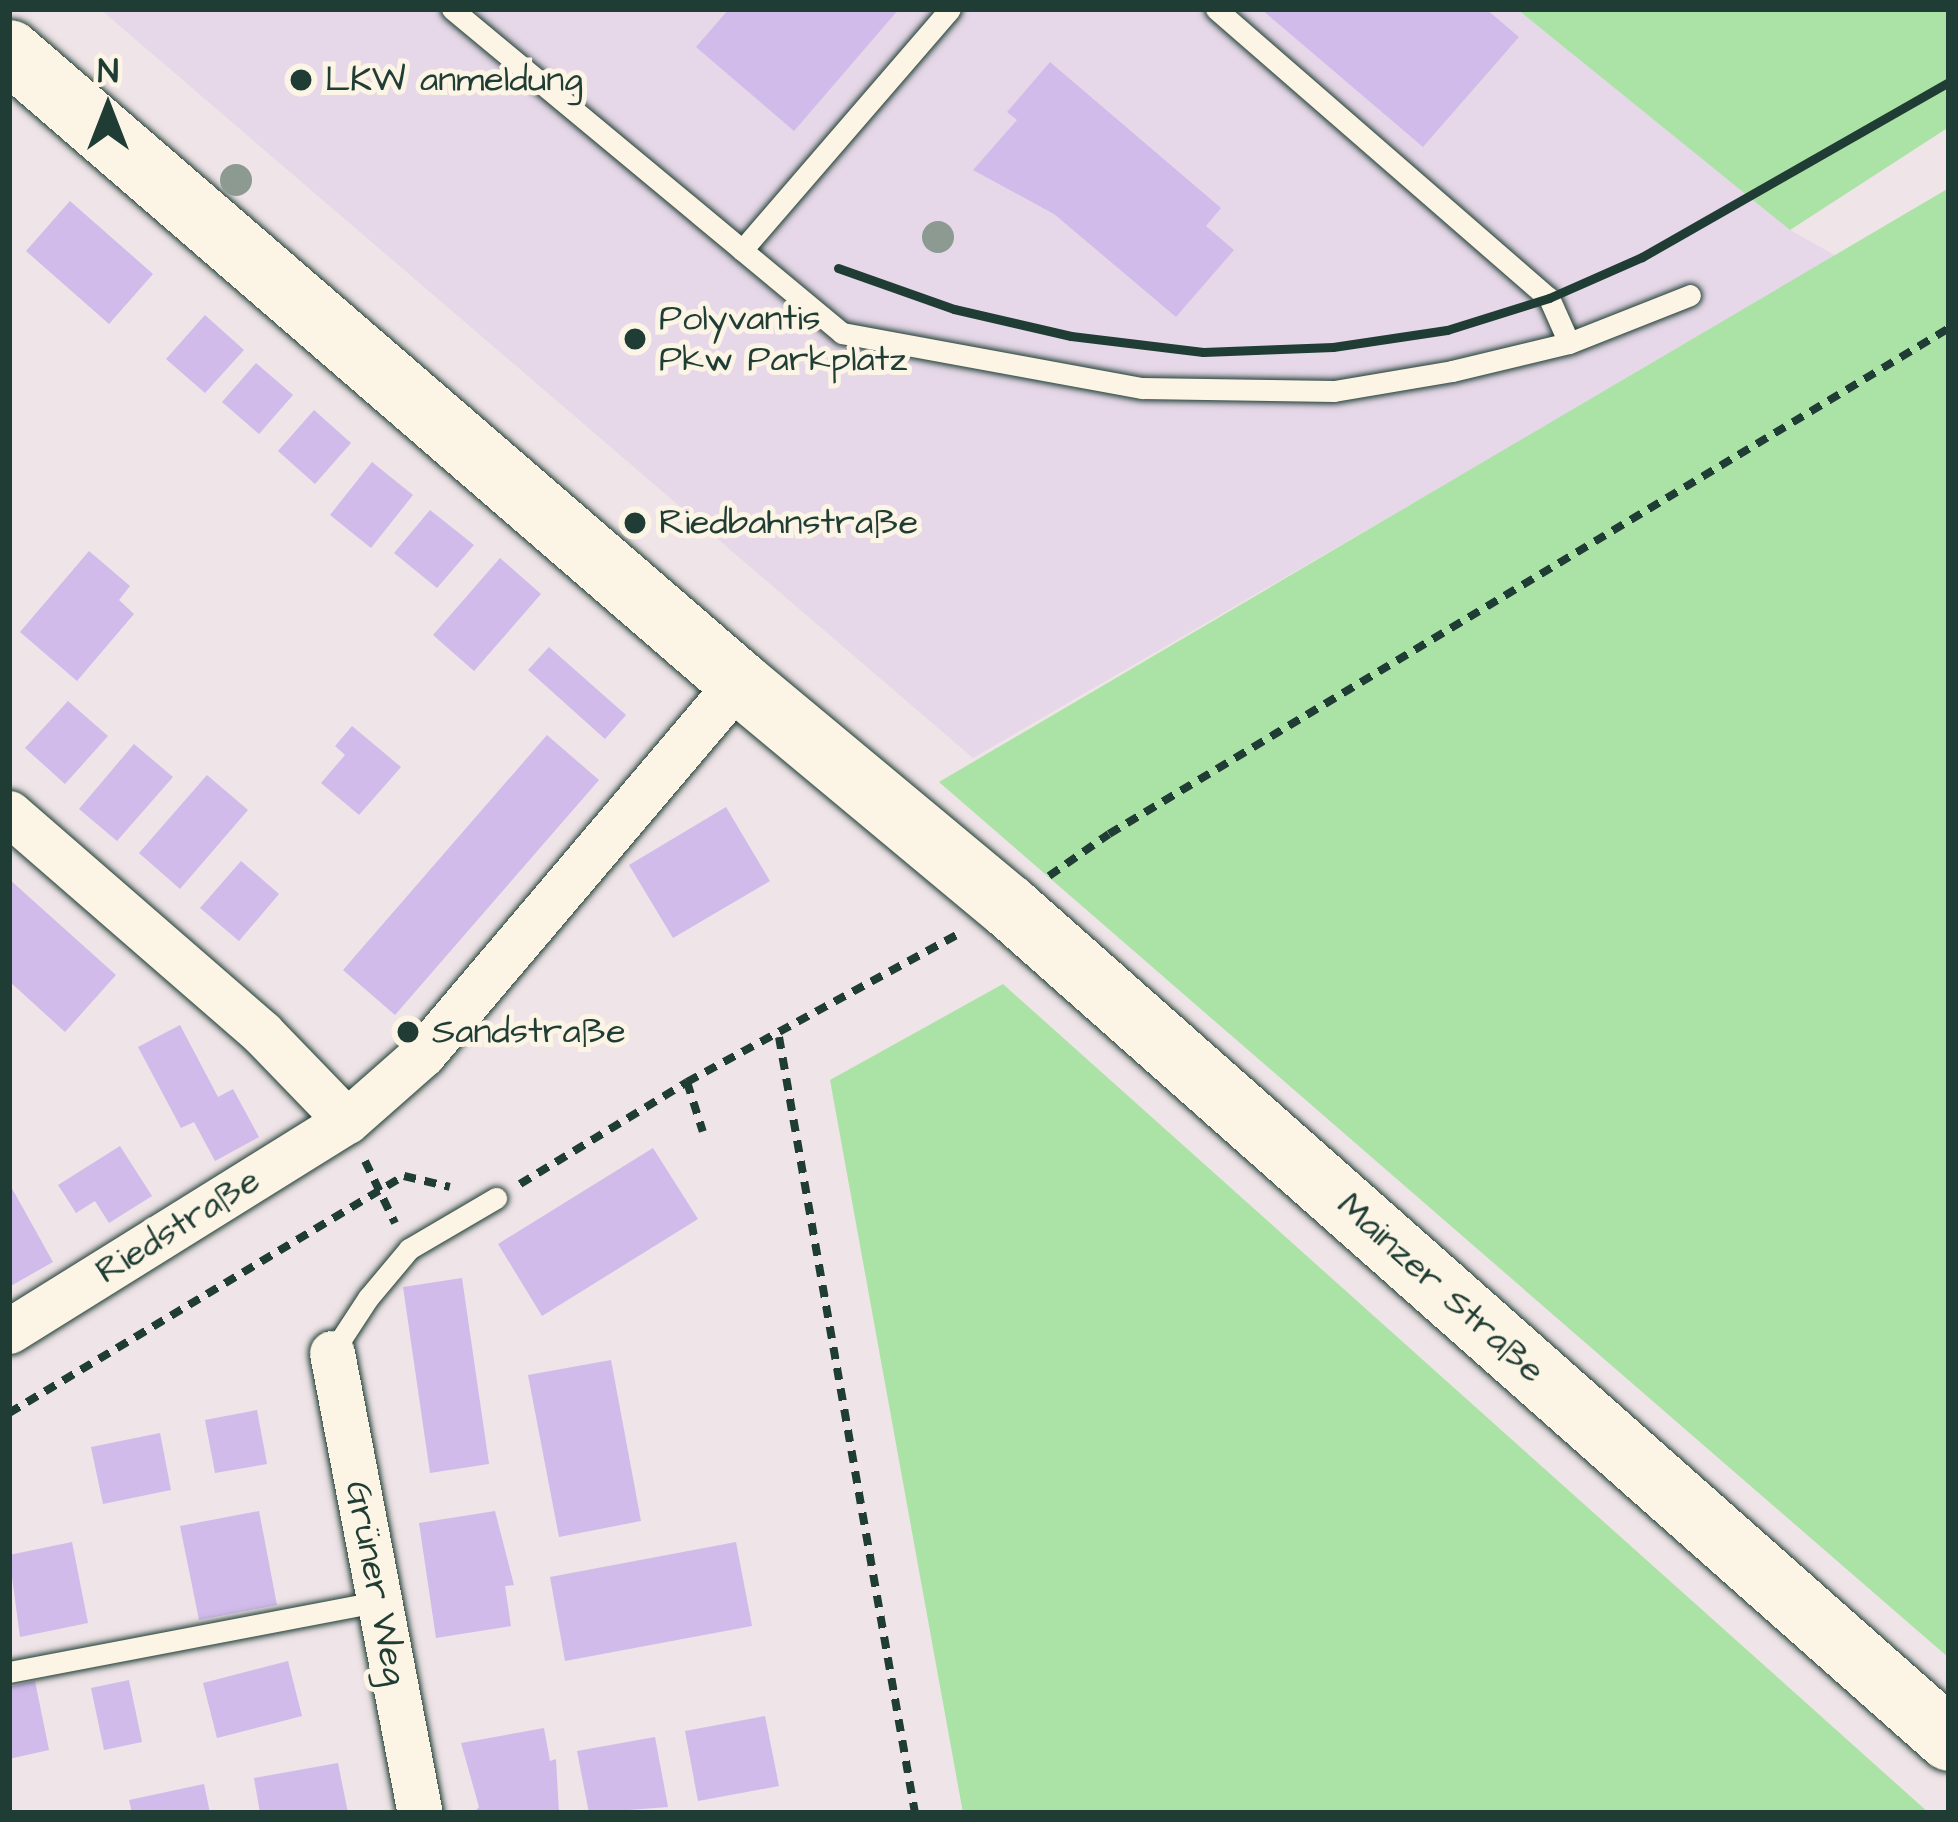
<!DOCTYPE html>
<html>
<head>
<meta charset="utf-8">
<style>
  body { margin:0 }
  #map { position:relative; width:1958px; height:1822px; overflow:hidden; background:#efe4e7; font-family:"Architects Daughter",sans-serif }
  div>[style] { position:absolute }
  .built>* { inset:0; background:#e6d8e8 }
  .green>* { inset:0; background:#abe3a6 }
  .building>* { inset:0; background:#d1bbeb }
  .path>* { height:8px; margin-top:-4px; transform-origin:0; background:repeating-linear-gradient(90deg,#1f3d34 0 12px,transparent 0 21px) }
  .roads { filter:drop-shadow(0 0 3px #1f3d34) drop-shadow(0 0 3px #1f3d34) }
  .lane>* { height:21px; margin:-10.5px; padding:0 10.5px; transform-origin:10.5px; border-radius:10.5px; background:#fcf5e5 }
  .street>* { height:45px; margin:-22.5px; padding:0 22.5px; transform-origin:22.5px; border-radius:22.5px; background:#fcf5e5 }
  .secondary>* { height:63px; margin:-31.5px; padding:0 31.5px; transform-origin:31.5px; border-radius:31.5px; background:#fcf5e5 }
  .rail>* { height:9px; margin:-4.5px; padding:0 4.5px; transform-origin:4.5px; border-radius:4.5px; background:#1f3d34 }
  .trees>* { width:32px; height:32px; margin:-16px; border-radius:50%; background:#8c9a91 }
  .dots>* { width:33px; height:33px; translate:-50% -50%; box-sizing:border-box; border:6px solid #fcf5e5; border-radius:50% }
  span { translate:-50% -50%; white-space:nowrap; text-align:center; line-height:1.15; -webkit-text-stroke:10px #fcf5e5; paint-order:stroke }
  .poi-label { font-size:36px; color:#1f3d34 }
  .left { translate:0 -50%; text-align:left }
  .street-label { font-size:36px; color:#1f3d34 }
  .frame { position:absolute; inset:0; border:12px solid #1f3d34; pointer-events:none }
  .north { position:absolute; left:48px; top:48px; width:120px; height:120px; -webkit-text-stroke:9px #fcf5e5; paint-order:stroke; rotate:0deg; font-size:33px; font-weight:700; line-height:48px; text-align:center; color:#1f3d34 }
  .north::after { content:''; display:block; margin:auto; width:42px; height:54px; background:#1f3d34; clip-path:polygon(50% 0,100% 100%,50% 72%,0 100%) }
</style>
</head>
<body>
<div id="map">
  <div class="built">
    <i style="clip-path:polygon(100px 9px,1517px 9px,1790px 230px,1838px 257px,973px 758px)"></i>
  </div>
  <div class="green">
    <i style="clip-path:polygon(1517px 9px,1949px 9px,1949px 127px,1790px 230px)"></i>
    <i style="clip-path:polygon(1949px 188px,1949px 1658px,939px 782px)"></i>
    <i style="clip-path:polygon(1003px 984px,1929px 1813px,963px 1813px,830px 1080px)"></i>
  </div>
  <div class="building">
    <i style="clip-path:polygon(729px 9px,899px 9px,794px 131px,696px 47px)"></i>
    <i style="clip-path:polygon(1261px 9px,1486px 9px,1519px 37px,1423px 147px)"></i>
    <i style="clip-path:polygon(1050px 62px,1221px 208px,1206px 226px,1234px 250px,1176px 317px,1054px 214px,973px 170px,1017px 120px,1007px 112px)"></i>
    <i style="clip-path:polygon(70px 201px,153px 274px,109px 324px,26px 251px)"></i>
    <i style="clip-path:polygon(205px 315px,244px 350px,205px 393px,166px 359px)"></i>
    <i style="clip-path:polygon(256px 363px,293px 395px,259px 434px,222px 402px)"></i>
    <i style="clip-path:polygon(314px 410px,351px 443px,315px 484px,278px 451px)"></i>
    <i style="clip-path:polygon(372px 462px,413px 495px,371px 548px,330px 515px)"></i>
    <i style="clip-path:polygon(430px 510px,474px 545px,437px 588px,394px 553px)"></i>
    <i style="clip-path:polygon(89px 551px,130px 586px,119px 600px,134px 614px,77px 681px,20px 632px)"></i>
    <i style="clip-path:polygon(500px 558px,541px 594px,474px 671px,433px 635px)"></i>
    <i style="clip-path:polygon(549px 647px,626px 715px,605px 739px,528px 670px)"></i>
    <i style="clip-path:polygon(68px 701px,108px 736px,65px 784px,25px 748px)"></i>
    <i style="clip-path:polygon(352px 726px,401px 767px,359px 815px,321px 783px,345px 755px,335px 746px)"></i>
    <i style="clip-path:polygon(547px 735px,599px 780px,395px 1015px,343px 970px)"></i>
    <i style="clip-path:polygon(134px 744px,173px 777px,117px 841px,79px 809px)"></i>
    <i style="clip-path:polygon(207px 775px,248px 810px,180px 889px,139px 853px)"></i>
    <i style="clip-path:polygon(726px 807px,770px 881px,673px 938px,629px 865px)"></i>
    <i style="clip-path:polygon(241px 861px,279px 894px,239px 941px,200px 908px)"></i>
    <i style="clip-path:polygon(9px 879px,116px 975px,65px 1032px,9px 981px)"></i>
    <i style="clip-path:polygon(180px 1025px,218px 1097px,233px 1089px,259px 1137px,215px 1161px,194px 1122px,181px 1128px,138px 1047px)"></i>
    <i style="clip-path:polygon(120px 1146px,152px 1196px,109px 1223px,95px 1201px,76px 1213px,58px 1185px)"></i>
    <i style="clip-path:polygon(653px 1148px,698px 1219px,542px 1316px,498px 1244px)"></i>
    <i style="clip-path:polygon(9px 1183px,53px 1262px,9px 1287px)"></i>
    <i style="clip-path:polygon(462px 1278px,489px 1464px,430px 1473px,403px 1287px)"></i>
    <i style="clip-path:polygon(611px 1360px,641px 1521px,559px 1537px,528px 1375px)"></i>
    <i style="clip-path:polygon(257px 1410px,267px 1464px,215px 1473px,205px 1420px)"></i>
    <i style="clip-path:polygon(160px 1433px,171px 1490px,103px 1504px,91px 1447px)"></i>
    <i style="clip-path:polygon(259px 1511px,277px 1605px,199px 1620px,180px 1526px)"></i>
    <i style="clip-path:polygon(495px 1511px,514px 1585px,505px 1586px,511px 1626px,436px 1638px,419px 1523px)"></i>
    <i style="clip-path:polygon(72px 1542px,88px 1623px,20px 1637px,9px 1555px)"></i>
    <i style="clip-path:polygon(736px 1542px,752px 1626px,565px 1661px,550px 1577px)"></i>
    <i style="clip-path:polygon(288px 1661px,302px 1716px,217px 1738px,203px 1683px)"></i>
    <i style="clip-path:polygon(129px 1680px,142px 1742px,104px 1750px,91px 1688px)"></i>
    <i style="clip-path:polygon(35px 1681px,49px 1750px,9px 1759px,9px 1687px)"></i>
    <i style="clip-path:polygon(765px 1716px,779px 1786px,698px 1801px,685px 1731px)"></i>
    <i style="clip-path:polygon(544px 1728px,550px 1761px,556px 1759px,559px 1813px,473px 1813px,479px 1807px,461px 1743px)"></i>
    <i style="clip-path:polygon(655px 1737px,668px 1807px,589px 1813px,577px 1751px)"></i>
    <i style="clip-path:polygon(338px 1763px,348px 1813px,260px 1813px,254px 1778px)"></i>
    <i style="clip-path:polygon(204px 1784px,210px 1813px,132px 1813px,129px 1800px)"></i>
  </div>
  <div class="path">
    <i style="left:1049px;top:876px;width:73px;rotate:-35deg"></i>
    <i style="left:1109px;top:834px;width:981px;rotate:-31.06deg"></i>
    <i style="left:779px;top:1037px;width:788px;rotate:80.06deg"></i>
    <i style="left:687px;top:1082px;width:52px;rotate:72.3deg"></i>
    <i style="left:365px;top:1161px;width:69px;rotate:64.2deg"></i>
    <i style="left:520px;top:1184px;width:196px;rotate:-31.4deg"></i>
    <i style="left:687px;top:1082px;width:311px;rotate:-28.6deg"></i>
    <i style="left:9px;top:1413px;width:461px;rotate:-31deg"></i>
    <i style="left:404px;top:1176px;width:47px;rotate:13.4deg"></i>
  </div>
  <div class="roads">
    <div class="lane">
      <i style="left:452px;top:9px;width:377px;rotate:39.7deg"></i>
      <i style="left:742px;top:250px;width:318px;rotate:-49.2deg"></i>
      <i style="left:1216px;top:9px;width:441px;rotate:41deg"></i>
      <i style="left:1549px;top:298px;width:49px;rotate:66deg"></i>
      <i style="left:742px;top:250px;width:130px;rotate:39.7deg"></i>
      <i style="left:842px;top:333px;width:305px;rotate:10.4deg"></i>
      <i style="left:1142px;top:388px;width:192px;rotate:0.9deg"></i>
      <i style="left:1334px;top:391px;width:120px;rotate:-9.6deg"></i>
      <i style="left:1452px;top:371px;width:120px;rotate:-13.5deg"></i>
      <i style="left:1569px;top:343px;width:130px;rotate:-21.6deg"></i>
      <i style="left:332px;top:1353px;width:66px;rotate:-56.8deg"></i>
      <i style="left:368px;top:1298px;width:64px;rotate:-50.1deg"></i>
      <i style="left:409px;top:1249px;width:101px;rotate:-30.4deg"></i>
      <i style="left:9px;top:1672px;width:378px;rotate:-10.8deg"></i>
    </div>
    <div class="street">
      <i style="left:9px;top:813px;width:335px;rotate:41deg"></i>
      <i style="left:262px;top:1033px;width:122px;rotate:46deg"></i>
      <i style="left:9px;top:1331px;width:398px;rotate:-31.9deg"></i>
      <i style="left:347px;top:1121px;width:101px;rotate:-41.4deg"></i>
      <i style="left:423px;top:1054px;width:488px;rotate:-49.7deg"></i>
      <i style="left:332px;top:1353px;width:468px;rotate:79.2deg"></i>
    </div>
    <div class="secondary">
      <i style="left:9px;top:51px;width:965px;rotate:40.84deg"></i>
      <i style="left:739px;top:682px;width:349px;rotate:39.8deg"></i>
      <i style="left:1007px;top:905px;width:1258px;rotate:41.52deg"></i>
    </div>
  </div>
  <div class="rail">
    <i style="left:838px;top:268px;width:123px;rotate:19.5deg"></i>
    <i style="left:954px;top:309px;width:120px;rotate:13deg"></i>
    <i style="left:1071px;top:336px;width:133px;rotate:6.9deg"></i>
    <i style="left:1203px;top:352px;width:130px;rotate:-2.2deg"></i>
    <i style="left:1333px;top:347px;width:115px;rotate:-8.5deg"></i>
    <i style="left:1447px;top:330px;width:107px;rotate:-17.4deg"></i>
    <i style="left:1549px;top:298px;width:102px;rotate:-23.8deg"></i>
    <i style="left:1642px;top:257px;width:353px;rotate:-29.7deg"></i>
  </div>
  <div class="trees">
    <i style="left:236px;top:180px"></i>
    <i style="left:938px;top:237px"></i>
  </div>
  <div class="dots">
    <i style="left:301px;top:80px;background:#1f3d34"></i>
    <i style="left:635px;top:339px;background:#1f3d34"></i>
    <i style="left:635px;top:523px;background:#1f3d34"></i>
    <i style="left:408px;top:1032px;background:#1f3d34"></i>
  </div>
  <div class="poi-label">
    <span class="left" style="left:325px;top:80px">LKW anmeldung</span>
    <span class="left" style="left:659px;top:339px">Polyvantis<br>Pkw Parkplatz</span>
    <span class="left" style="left:659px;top:523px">Riedbahnstraße</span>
    <span class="left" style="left:432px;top:1032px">Sandstraße</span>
  </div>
  <div class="street-label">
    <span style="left:178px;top:1226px;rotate:-32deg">Riedstraße</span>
    <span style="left:1441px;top:1288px;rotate:42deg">Mainzer Straße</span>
    <span style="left:376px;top:1583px;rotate:79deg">Grüner Weg</span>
  </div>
  <div class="frame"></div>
  <div class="north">N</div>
</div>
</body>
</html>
